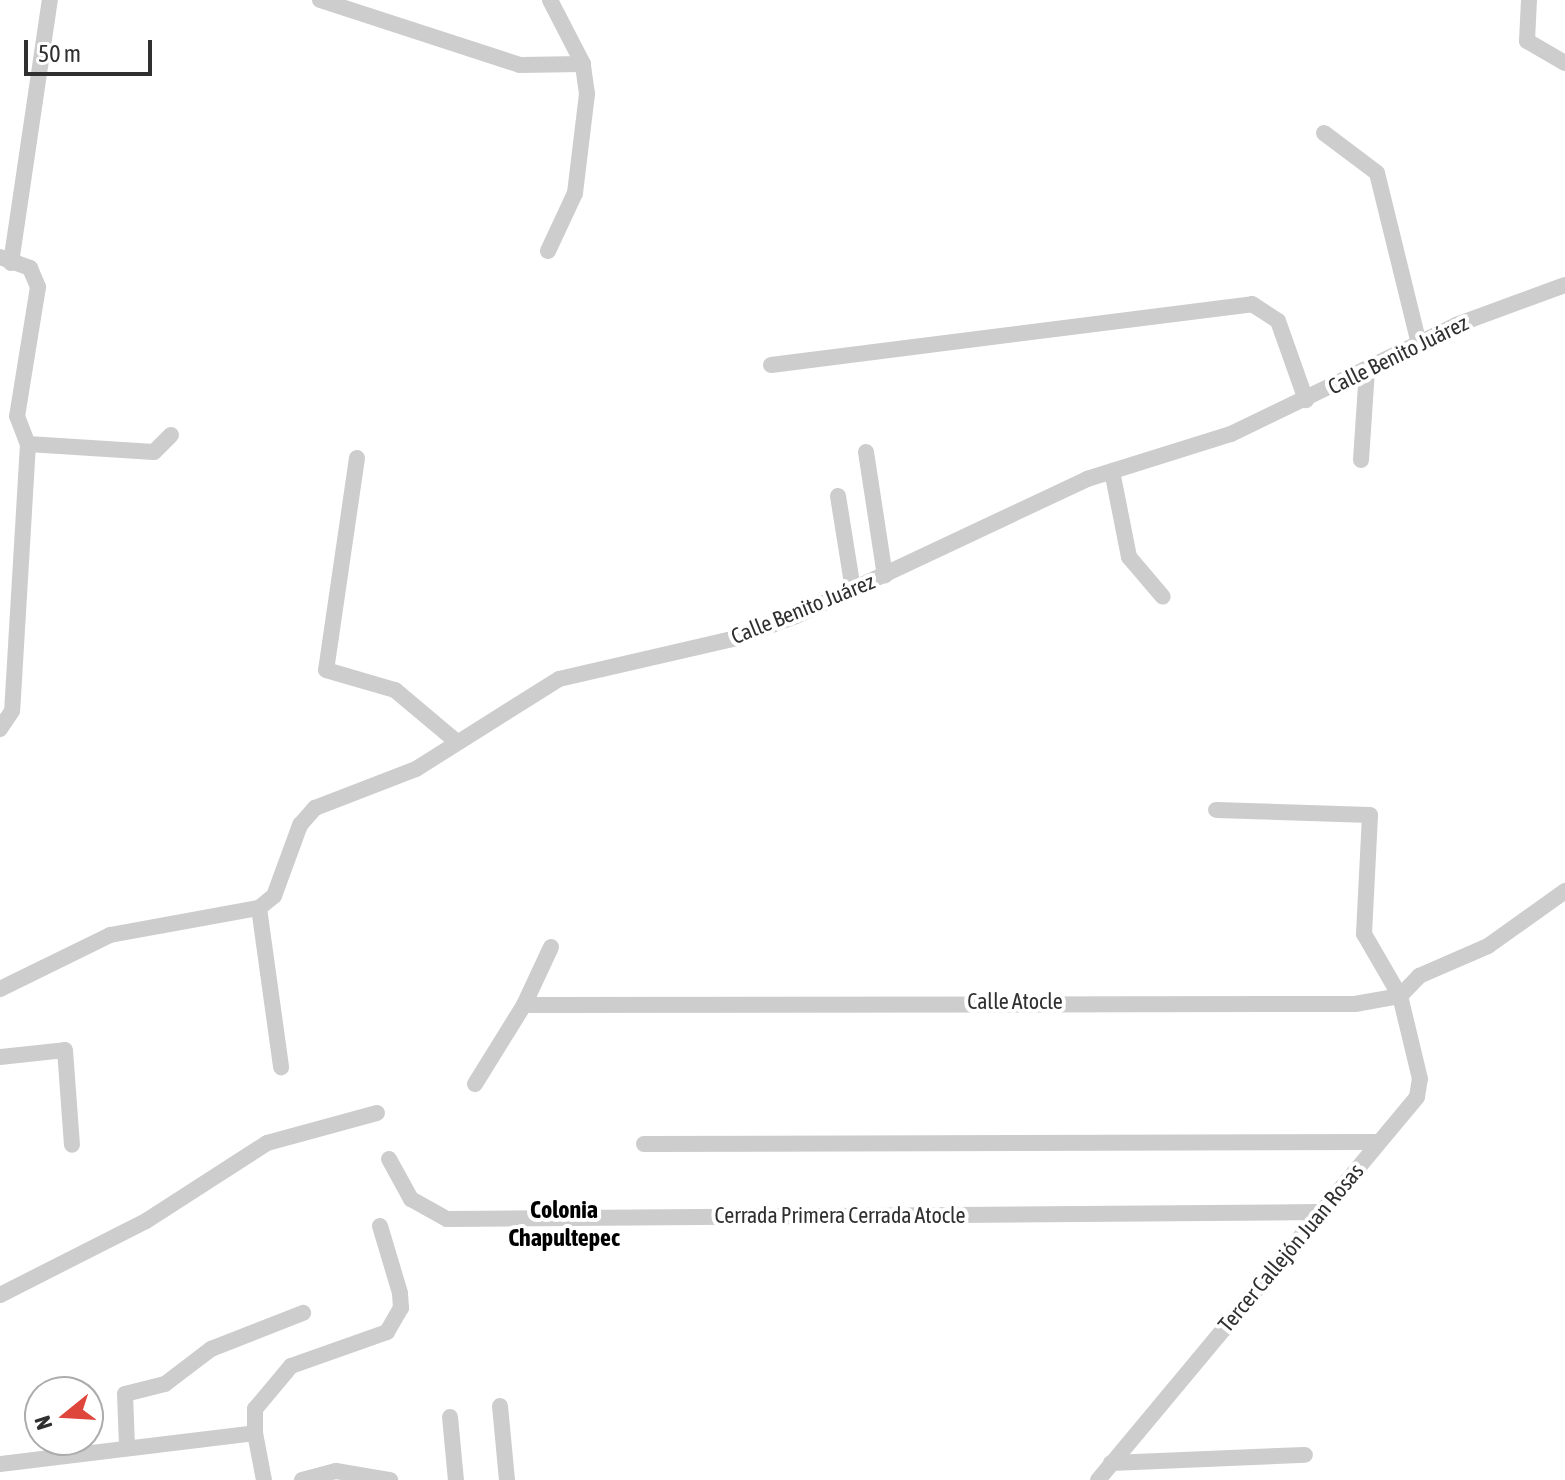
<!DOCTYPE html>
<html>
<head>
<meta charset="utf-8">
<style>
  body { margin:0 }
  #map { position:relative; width:1565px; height:1480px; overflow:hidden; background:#fff; font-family:"Asap Condensed",sans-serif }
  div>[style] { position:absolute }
  .minor>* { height:16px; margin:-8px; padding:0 8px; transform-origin:8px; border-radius:8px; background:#cdcdcd }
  span { translate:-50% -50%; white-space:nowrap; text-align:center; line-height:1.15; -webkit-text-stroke:8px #fff; paint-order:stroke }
  .street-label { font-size:22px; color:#303030 }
  .neighbourhood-label { font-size:24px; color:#000; font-weight:700 }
  .north { position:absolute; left:24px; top:1376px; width:80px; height:80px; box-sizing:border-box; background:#fff; border:2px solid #acacac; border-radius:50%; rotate:252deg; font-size:22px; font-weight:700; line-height:32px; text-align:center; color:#303030 }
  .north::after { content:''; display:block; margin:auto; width:28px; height:36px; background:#de463b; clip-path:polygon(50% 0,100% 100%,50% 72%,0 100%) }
  .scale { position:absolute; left:24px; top:40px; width:128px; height:36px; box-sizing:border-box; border:4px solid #303030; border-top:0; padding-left:10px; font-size:24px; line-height:28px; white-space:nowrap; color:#303030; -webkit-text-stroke:6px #fff; paint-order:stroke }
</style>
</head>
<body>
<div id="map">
  <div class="minor">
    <i style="left:320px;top:0;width:210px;rotate:18deg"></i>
    <i style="left:520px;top:65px;width:63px;rotate:-0.9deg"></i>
    <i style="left:1529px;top:0;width:41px;rotate:92.8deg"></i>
    <i style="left:1527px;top:41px;width:44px;rotate:30.1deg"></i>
    <i style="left:1324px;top:133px;width:66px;rotate:37deg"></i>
    <i style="left:1377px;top:173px;width:176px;rotate:76.2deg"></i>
    <i style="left:548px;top:251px;width:64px;rotate:-65deg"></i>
    <i style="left:575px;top:193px;width:100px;rotate:-83.1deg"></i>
    <i style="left:587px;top:94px;width:30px;rotate:-98deg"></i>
    <i style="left:583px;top:64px;width:72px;rotate:-117.3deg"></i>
    <i style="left:0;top:257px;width:32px;rotate:20deg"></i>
    <i style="left:30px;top:268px;width:21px;rotate:67deg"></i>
    <i style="left:38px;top:287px;width:131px;rotate:99.2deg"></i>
    <i style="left:17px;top:416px;width:30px;rotate:69deg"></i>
    <i style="left:28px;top:444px;width:267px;rotate:93.4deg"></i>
    <i style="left:12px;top:711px;width:22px;rotate:124deg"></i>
    <i style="left:11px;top:263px;width:266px;rotate:-81.6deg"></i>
    <i style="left:771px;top:365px;width:485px;rotate:-7.2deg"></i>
    <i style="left:1252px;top:304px;width:31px;rotate:33deg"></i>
    <i style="left:1278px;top:321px;width:84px;rotate:70.5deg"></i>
    <i style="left:28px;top:444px;width:126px;rotate:3.6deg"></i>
    <i style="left:154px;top:452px;width:24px;rotate:-45deg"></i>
    <i style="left:866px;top:452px;width:125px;rotate:81.3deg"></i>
    <i style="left:357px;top:458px;width:214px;rotate:98.3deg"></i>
    <i style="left:326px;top:670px;width:72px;rotate:16.2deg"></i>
    <i style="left:395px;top:690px;width:81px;rotate:40deg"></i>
    <i style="left:1361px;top:460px;width:91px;rotate:-86.2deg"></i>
    <i style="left:1112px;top:471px;width:88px;rotate:78.8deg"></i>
    <i style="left:1129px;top:557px;width:52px;rotate:49.6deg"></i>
    <i style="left:838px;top:496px;width:95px;rotate:80.9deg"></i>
    <i style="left:259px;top:908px;width:161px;rotate:82.1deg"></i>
    <i style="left:0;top:989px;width:123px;rotate:-26.1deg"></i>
    <i style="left:110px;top:935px;width:151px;rotate:-10.3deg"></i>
    <i style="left:259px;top:908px;width:19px;rotate:-39deg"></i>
    <i style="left:274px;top:896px;width:76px;rotate:-69.9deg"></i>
    <i style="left:300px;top:825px;width:23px;rotate:-49deg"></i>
    <i style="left:315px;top:808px;width:108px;rotate:-21.1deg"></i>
    <i style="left:416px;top:769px;width:169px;rotate:-32.2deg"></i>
    <i style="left:559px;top:679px;width:183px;rotate:-13deg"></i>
    <i style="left:737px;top:638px;width:63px;rotate:-20.4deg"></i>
    <i style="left:796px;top:616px;width:322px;rotate:-25.2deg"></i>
    <i style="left:1087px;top:479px;width:151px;rotate:-17.4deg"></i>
    <i style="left:1231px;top:434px;width:250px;rotate:-25.8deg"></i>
    <i style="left:1456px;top:325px;width:116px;rotate:-20.2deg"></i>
    <i style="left:524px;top:1005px;width:64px;rotate:-65deg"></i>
    <i style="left:0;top:1057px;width:65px;rotate:-6.1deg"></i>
    <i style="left:65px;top:1050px;width:95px;rotate:85.8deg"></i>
    <i style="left:475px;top:1084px;width:93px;rotate:-58.2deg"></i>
    <i style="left:524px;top:1005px;width:831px;rotate:-0.07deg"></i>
    <i style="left:1355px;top:1004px;width:46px;rotate:-10.1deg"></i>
    <i style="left:1400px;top:996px;width:28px;rotate:-46deg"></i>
    <i style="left:1419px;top:976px;width:75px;rotate:-23.5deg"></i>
    <i style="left:1488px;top:946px;width:95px;rotate:-35.5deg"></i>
    <i style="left:644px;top:1144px;width:735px;rotate:-0.16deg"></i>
    <i style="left:389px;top:1159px;width:46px;rotate:61.2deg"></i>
    <i style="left:411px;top:1199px;width:41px;rotate:29.1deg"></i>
    <i style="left:447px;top:1219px;width:873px;rotate:-0.46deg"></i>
    <i style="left:0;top:1295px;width:164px;rotate:-26.9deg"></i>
    <i style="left:146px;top:1221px;width:144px;rotate:-32.8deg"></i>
    <i style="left:267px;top:1143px;width:114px;rotate:-15.3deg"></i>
    <i style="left:500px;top:1406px;width:74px;rotate:84.6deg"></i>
    <i style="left:450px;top:1417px;width:63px;rotate:84.6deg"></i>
    <i style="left:255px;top:1433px;width:24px;rotate:-90deg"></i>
    <i style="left:255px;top:1409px;width:56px;rotate:-50.1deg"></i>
    <i style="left:291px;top:1366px;width:102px;rotate:-19.5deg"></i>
    <i style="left:387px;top:1332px;width:28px;rotate:-60deg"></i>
    <i style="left:401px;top:1308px;width:15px;rotate:-94deg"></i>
    <i style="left:400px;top:1293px;width:70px;rotate:-106.6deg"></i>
    <i style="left:127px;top:1446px;width:52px;rotate:-92.2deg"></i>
    <i style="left:125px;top:1394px;width:41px;rotate:-14deg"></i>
    <i style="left:165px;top:1384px;width:58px;rotate:-37.3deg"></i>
    <i style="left:211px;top:1349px;width:99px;rotate:-21.4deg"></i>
    <i style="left:1111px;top:1463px;width:194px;rotate:-2.4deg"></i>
    <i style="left:0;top:1464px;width:257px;rotate:-6.9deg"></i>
    <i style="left:255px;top:1433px;width:48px;rotate:79.2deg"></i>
    <i style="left:302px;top:1480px;width:35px;rotate:-15deg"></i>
    <i style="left:336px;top:1471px;width:55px;rotate:9.5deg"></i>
    <i style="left:1098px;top:1480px;width:498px;rotate:-50.2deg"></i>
    <i style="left:1417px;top:1097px;width:18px;rotate:-81deg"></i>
    <i style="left:1420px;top:1079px;width:85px;rotate:-103.5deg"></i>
    <i style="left:1400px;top:996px;width:72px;rotate:-120.1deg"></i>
    <i style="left:1364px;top:934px;width:119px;rotate:-87.1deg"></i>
    <i style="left:1370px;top:815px;width:154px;rotate:-178.1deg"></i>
  </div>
  <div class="street-label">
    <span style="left:1398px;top:355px;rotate:-26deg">Calle Benito Juárez</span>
    <span style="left:803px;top:609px;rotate:-22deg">Calle Benito Juárez</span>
    <span style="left:1015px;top:1002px">Calle Atocle</span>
    <span style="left:840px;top:1216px">Cerrada Primera Cerrada Atocle</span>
    <span style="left:1291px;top:1248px;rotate:-50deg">Tercer Callejón Juan Rosas</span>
  </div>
  <div class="neighbourhood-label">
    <span style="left:564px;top:1224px">Colonia<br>Chapultepec</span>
  </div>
  <div class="north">N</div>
  <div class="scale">50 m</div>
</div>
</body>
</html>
